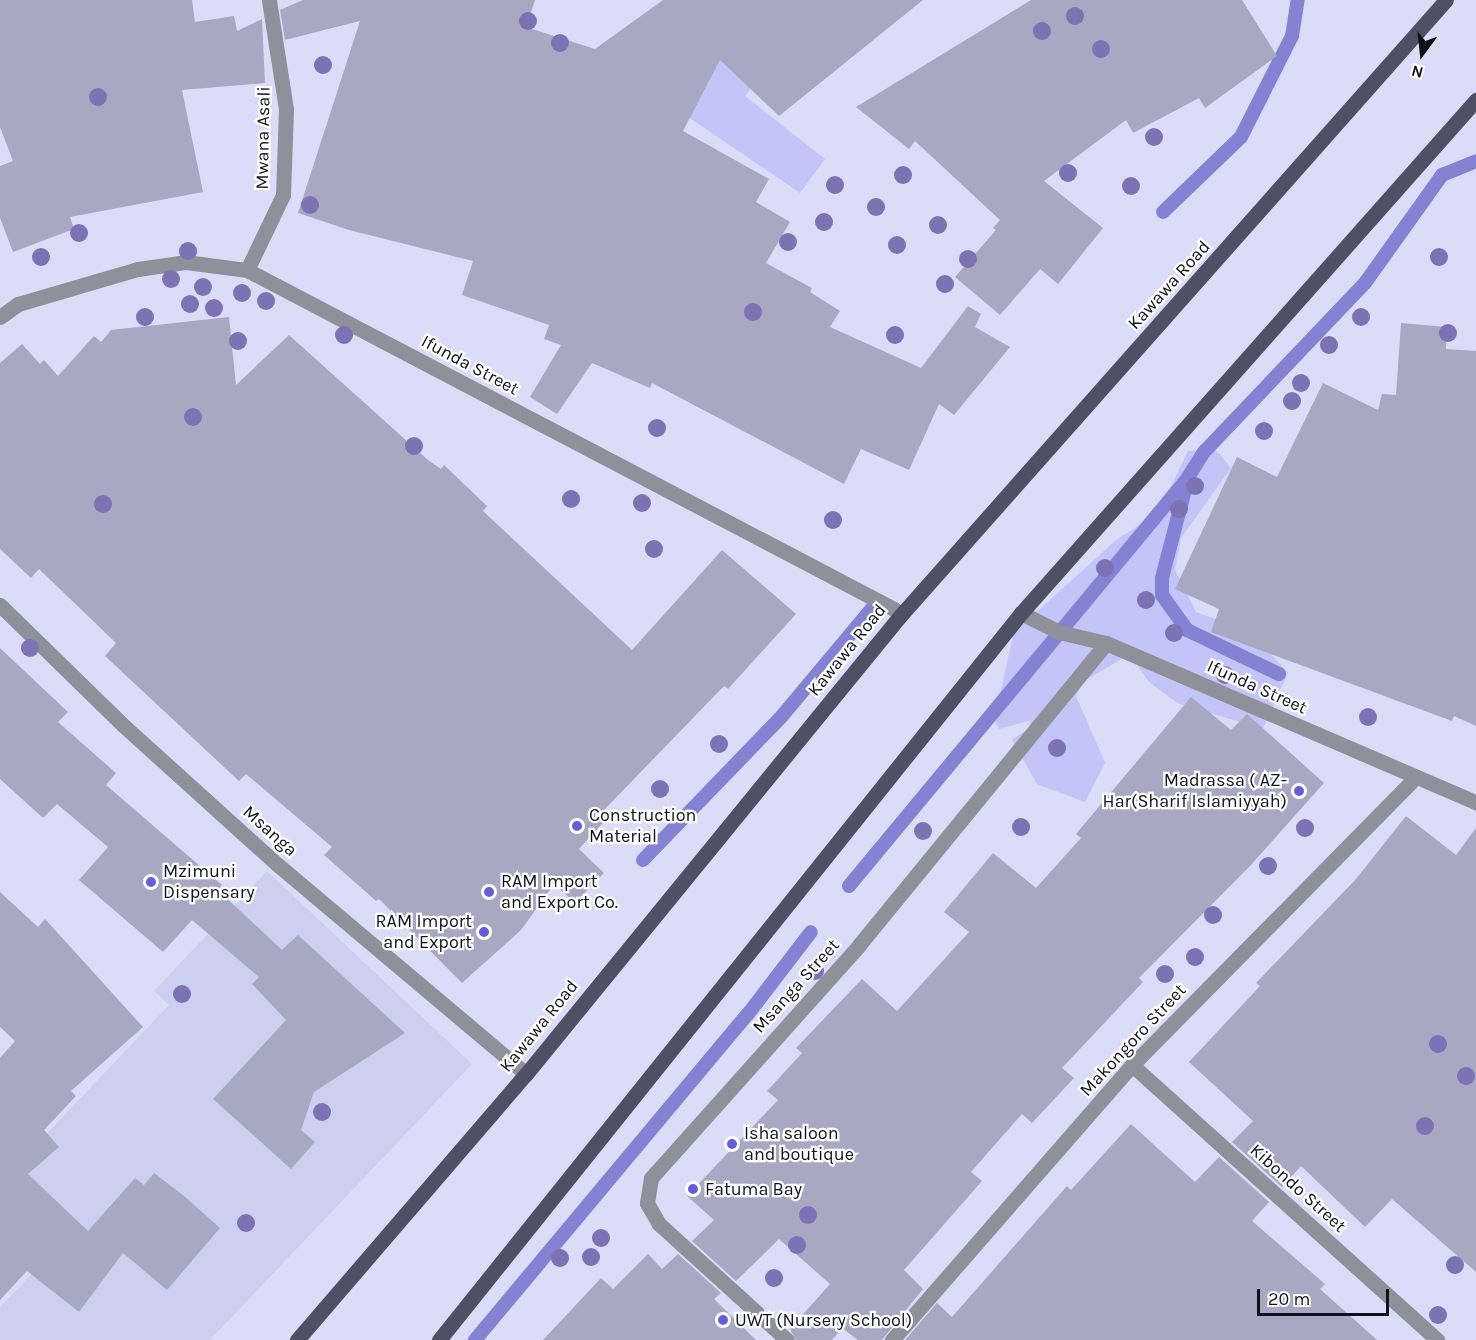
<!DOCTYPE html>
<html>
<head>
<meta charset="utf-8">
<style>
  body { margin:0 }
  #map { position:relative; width:1476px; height:1340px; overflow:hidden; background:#dbdcf7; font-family:Karla,sans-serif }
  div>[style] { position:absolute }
  .built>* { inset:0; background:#cdcff0 }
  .green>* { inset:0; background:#c3c4f7 }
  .stream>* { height:14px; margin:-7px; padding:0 7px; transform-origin:7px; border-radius:7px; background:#8482d3 }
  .building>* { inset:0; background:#a8a8c2 }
  .street>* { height:15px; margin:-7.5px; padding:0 7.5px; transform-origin:7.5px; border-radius:7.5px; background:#90909b }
  .primary>* { height:15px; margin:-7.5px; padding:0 7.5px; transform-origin:7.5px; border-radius:7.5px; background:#4f5063 }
  .trees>* { width:18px; height:18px; margin:-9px; border-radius:50%; background:#7d72b3 }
  .dots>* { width:16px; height:16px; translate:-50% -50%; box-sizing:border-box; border:3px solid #fff; border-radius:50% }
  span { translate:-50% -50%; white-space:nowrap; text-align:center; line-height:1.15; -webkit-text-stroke:4.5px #fff; paint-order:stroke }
  .street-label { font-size:18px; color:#101119 }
  .poi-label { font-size:18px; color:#101119 }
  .right { translate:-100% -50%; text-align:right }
  .left { translate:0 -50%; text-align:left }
  .north { position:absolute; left:1392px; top:24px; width:60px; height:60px; -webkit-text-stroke:4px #fff; paint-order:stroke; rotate:195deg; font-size:16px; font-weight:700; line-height:24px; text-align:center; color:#101119 }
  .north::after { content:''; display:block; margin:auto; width:21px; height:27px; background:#101119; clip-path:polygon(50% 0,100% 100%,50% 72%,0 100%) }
  .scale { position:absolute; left:1257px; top:1289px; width:132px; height:27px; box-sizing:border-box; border:3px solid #101119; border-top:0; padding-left:8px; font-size:18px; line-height:21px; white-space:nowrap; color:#101119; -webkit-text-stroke:4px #fff; paint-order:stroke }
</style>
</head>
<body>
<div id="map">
  <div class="built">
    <i style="clip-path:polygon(267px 871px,472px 1064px,210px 1340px,0 1340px,0 1307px,79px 1224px,17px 1165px,169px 1005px,154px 991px)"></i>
  </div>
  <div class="green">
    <i style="clip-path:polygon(710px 0,789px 44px,745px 96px,825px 159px,800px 193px,684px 114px)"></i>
    <i style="clip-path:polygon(1216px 450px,1231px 468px,1181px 538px,1175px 570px,1196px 612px,1251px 632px,1288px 673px,1263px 729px,1177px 703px,1148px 681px,1130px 654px,1084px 681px,1076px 696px,1105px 763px,1085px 802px,1037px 784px,1012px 740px,1029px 728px,1031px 720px,999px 729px,989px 708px,1001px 690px,1015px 627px,1039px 610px,1116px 540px,1158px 513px,1188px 451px)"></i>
  </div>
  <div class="stream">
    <i style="left:1163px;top:212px;width:108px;rotate:-43.9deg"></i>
    <i style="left:1241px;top:137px;width:113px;rotate:-63.2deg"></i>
    <i style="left:1292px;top:36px;width:36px;rotate:-81deg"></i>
    <i style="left:1187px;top:482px;width:99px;rotate:104.6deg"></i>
    <i style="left:1162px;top:578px;width:17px;rotate:90deg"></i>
    <i style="left:1162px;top:595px;width:43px;rotate:54.5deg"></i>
    <i style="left:1187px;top:630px;width:102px;rotate:25.6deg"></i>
    <i style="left:643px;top:860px;width:200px;rotate:-46deg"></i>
    <i style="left:782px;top:716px;width:150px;rotate:-50.1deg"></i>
    <i style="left:849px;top:886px;width:529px;rotate:-50.29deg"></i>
    <i style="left:1187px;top:479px;width:32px;rotate:-58deg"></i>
    <i style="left:1204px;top:452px;width:233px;rotate:-46.4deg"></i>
    <i style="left:1365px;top:283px;width:133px;rotate:-54.5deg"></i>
    <i style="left:1442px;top:175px;width:37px;rotate:-22deg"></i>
    <i style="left:475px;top:1340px;width:425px;rotate:-50.1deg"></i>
    <i style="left:748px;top:1014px;width:103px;rotate:-52.5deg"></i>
  </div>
  <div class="building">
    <i style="clip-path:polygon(0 0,192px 0,195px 22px,234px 16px,237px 31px,262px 19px,265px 83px,182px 90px,203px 192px,70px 217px,74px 229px,13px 252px,0 218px,0 166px,13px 161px,0 127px)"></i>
    <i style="clip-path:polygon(303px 0,535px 0,526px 27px,595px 49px,663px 0,923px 0,779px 116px,720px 60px,683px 131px,769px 179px,756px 202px,790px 222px,766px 263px,812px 288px,810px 292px,840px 311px,830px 327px,921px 368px,968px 306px,981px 314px,975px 327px,1010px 347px,954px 415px,939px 404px,909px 470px,861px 449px,844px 484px,652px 383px,650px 388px,592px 363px,557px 414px,530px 397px,561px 345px,544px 339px,549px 325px,462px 295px,473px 261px,349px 230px,298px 213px,360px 21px,285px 40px,280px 10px)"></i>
    <i style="clip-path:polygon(1031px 0,1242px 0,1277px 56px,1205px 108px,1199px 98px,1133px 133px,1126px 120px,1044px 181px,1103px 228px,1058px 284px,1040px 269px,1000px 315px,955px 277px,996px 230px,993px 228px,1000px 220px,915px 141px,909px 149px,856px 107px)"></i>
    <i style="clip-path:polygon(229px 317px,236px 385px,289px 335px,428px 460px,441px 469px,444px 465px,487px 506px,483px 511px,632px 650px,722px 550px,796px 614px,728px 689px,724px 686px,604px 810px,610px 815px,579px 849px,604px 873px,575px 903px,554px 884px,521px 930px,462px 983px,379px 899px,376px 901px,324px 855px,332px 847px,246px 774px,239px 781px,105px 656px,116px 643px,39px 569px,31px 578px,0 549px,0 363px,22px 344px,40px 364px,44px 360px,58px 376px,94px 336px,101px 342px,111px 330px)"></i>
    <i style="clip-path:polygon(1401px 323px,1447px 327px,1446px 349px,1476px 351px,1476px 726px,1454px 716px,1452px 721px,1211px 632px,1219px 609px,1175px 589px,1237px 457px,1277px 477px,1323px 383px,1378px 410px,1382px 394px,1396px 395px)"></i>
    <i style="clip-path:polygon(0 648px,68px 712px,58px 722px,116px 773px,106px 785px,222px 885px,218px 890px,282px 950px,298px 935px,405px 1033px,314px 1092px,301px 1130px,315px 1142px,291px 1169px,213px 1099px,286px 1020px,252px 984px,259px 977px,192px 920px,163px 952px,79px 880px,108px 847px,57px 804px,43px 818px,0 779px)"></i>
    <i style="clip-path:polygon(1191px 697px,1231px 730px,1247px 714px,1324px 783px,1250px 866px,1139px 978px,1143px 982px,1062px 1068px,1074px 1078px,1032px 1123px,1022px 1114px,971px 1172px,982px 1181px,904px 1270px,923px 1289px,882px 1340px,858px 1340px,842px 1328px,832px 1340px,796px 1340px,790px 1329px,830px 1284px,779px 1239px,736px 1281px,692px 1241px,714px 1220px,687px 1196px,778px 1100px,767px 1091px,802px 1053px,796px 1048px,862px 979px,897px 1011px,969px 932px,944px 912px,993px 853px,1036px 888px,1081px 838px,1076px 834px)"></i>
    <i style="clip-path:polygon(1406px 816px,1456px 855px,1476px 828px,1476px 1272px,1392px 1199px,1365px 1227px,1301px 1166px,1282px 1187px,1232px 1142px,1253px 1121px,1189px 1062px,1260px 986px,1256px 983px,1356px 879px)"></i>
    <i style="clip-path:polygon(0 892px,38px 927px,45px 919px,143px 1027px,71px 1091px,76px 1096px,44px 1130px,59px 1147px,28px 1174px,88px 1231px,135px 1178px,144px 1185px,154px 1173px,184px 1196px,220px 1228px,167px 1290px,123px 1253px,79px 1312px,27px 1271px,0 1300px,0 1058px,15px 1041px,0 1027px)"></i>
    <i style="clip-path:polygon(1131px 1124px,1195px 1182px,1219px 1157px,1269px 1202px,1252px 1221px,1325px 1284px,1320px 1289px,1377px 1340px,905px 1340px,937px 1303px,952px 1317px,1067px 1186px,1071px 1190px)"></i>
    <i style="clip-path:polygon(648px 1254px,662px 1269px,678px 1254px,721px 1293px,714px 1299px,756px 1340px,543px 1340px,601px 1278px,613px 1289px)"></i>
  </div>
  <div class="street">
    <i style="left:247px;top:270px;width:83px;rotate:-64.4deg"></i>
    <i style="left:283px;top:195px;width:86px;rotate:-88deg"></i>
    <i style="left:286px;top:109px;width:110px;rotate:-98.9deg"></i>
    <i style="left:0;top:317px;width:22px;rotate:-36deg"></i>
    <i style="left:18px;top:304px;width:125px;rotate:-16.3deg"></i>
    <i style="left:138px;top:269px;width:49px;rotate:-8.3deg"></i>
    <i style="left:186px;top:262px;width:62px;rotate:7.5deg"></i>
    <i style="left:247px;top:270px;width:730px;rotate:27.65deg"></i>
    <i style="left:894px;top:609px;width:9px;rotate:49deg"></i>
    <i style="left:0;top:605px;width:173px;rotate:44.3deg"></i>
    <i style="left:124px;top:726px;width:207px;rotate:42.1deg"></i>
    <i style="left:278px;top:865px;width:324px;rotate:40.1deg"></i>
    <i style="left:1021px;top:613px;width:42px;rotate:26.6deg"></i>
    <i style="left:1059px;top:632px;width:48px;rotate:13.2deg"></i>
    <i style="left:1106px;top:643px;width:403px;rotate:23.3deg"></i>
    <i style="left:1132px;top:1065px;width:411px;rotate:42deg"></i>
    <i style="left:787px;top:1340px;width:173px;rotate:-137.8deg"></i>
    <i style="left:659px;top:1224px;width:24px;rotate:-120deg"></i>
    <i style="left:647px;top:1203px;width:25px;rotate:-81deg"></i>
    <i style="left:651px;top:1178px;width:312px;rotate:-48.2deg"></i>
    <i style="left:859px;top:945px;width:390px;rotate:-50.7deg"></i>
    <i style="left:892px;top:1340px;width:365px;rotate:-48.9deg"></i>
    <i style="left:1132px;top:1065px;width:403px;rotate:-45.4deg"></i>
  </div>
  <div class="primary">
    <i style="left:297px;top:1340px;width:351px;rotate:-49.3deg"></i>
    <i style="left:526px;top:1074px;width:591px;rotate:-50.77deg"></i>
    <i style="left:900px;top:616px;width:823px;rotate:-48.45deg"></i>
    <i style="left:439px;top:1340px;width:931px;rotate:-51.32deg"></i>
    <i style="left:1021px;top:613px;width:686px;rotate:-48.43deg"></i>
  </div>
  <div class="trees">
    <i style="left:1075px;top:16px"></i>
    <i style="left:528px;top:21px"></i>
    <i style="left:1042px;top:31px"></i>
    <i style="left:560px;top:43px"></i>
    <i style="left:1101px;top:49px"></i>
    <i style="left:323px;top:65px"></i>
    <i style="left:98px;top:97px"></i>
    <i style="left:1154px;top:137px"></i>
    <i style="left:1068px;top:173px"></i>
    <i style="left:903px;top:175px"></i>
    <i style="left:835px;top:185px"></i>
    <i style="left:1131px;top:186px"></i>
    <i style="left:310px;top:205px"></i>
    <i style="left:876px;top:207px"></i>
    <i style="left:824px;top:222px"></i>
    <i style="left:938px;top:225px"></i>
    <i style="left:79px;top:233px"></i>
    <i style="left:788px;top:242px"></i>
    <i style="left:897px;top:245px"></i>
    <i style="left:188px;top:251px"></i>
    <i style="left:41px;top:257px"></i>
    <i style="left:1439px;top:257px"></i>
    <i style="left:968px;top:259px"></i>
    <i style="left:171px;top:279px"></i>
    <i style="left:945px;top:284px"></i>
    <i style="left:203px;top:287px"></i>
    <i style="left:242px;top:293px"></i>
    <i style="left:266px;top:301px"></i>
    <i style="left:190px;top:304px"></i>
    <i style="left:214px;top:308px"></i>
    <i style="left:753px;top:312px"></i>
    <i style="left:145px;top:317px"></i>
    <i style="left:1361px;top:317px"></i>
    <i style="left:1448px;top:333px"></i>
    <i style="left:344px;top:335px"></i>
    <i style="left:895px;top:335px"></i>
    <i style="left:238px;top:341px"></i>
    <i style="left:1329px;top:345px"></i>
    <i style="left:1301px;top:383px"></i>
    <i style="left:1292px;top:401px"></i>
    <i style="left:193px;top:417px"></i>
    <i style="left:657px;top:428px"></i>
    <i style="left:1264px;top:431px"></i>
    <i style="left:414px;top:446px"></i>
    <i style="left:1195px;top:486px"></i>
    <i style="left:571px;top:499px"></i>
    <i style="left:642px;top:503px"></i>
    <i style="left:103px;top:504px"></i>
    <i style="left:1179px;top:509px"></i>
    <i style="left:833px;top:520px"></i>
    <i style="left:654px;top:549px"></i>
    <i style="left:1105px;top:568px"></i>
    <i style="left:1146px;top:600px"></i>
    <i style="left:1174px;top:633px"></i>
    <i style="left:30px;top:648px"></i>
    <i style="left:1225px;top:675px"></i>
    <i style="left:1368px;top:717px"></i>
    <i style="left:719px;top:744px"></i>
    <i style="left:1057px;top:748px"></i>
    <i style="left:660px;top:789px"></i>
    <i style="left:1021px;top:827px"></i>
    <i style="left:1305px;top:828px"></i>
    <i style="left:923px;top:831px"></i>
    <i style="left:1268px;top:866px"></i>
    <i style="left:1213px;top:915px"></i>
    <i style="left:1195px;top:957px"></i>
    <i style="left:815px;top:971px"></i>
    <i style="left:1165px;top:974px"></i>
    <i style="left:182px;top:994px"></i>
    <i style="left:1438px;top:1044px"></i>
    <i style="left:1466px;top:1076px"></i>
    <i style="left:322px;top:1112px"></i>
    <i style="left:1425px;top:1126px"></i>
    <i style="left:808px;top:1215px"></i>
    <i style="left:246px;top:1223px"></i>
    <i style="left:601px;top:1238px"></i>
    <i style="left:797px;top:1245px"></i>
    <i style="left:591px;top:1257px"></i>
    <i style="left:560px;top:1258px"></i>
    <i style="left:1455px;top:1265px"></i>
    <i style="left:774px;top:1278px"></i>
    <i style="left:1438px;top:1315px"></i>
  </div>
  <div class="dots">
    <i style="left:1299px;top:791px;background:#6a5cd6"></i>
    <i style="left:577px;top:826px;background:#6a5cd6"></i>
    <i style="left:151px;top:882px;background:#6a5cd6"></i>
    <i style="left:489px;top:892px;background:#6a5cd6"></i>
    <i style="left:484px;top:932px;background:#6a5cd6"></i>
    <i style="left:732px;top:1144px;background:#6a5cd6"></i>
    <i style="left:693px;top:1189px;background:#6a5cd6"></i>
    <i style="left:723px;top:1320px;background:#6a5cd6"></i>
  </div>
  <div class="street-label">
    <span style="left:263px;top:138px;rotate:-89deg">Mwana Asali</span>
    <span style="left:1169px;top:285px;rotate:-48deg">Kawawa Road</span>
    <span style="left:470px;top:365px;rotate:28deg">Ifunda Street</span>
    <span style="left:847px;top:650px;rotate:-51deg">Kawawa Road</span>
    <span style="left:1257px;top:687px;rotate:24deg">Ifunda Street</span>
    <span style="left:270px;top:831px;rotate:42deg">Msanga</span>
    <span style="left:796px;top:986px;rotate:-48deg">Msanga Street</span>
    <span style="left:539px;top:1026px;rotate:-51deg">Kawawa Road</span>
    <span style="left:1133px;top:1040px;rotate:-47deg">Makongoro Street</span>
    <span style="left:1298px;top:1188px;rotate:42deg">Kibondo Street</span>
  </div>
  <div class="poi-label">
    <span class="right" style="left:1287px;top:791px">Madrassa ( AZ-<br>Har(Sharif Islamiyyah)</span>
    <span class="left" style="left:589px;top:826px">Construction<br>Material</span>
    <span class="left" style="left:163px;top:882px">Mzimuni<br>Dispensary</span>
    <span class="left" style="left:501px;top:892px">RAM Import<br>and Export Co.</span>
    <span class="right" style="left:472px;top:932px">RAM Import<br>and Export</span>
    <span class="left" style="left:744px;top:1144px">Isha saloon<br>and boutique</span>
    <span class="left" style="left:705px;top:1189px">Fatuma Bay</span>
    <span class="left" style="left:735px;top:1320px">UWT (Nursery School)</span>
  </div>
  <div class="north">N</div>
  <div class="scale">20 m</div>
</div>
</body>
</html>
